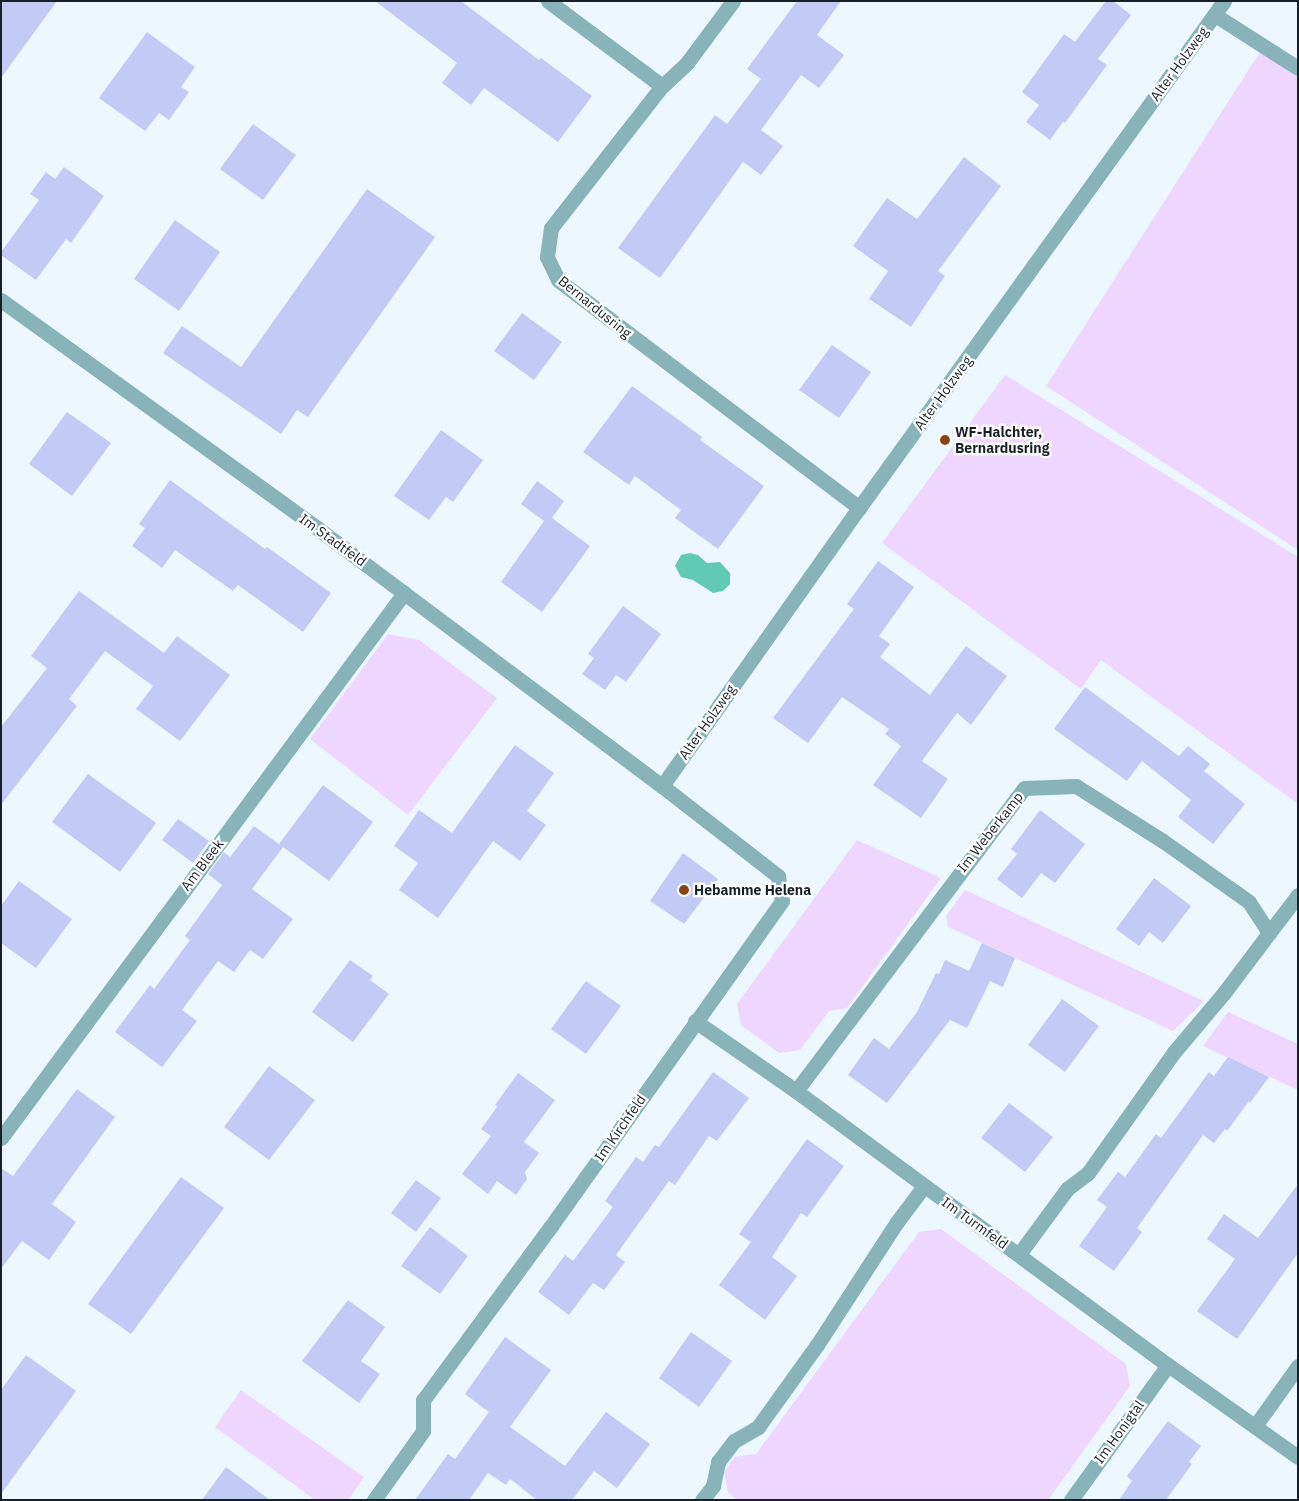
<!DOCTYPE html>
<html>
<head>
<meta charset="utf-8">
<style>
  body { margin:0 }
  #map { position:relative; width:1299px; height:1501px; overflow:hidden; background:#edf7ff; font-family:"IBM Plex Sans",sans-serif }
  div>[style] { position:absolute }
  .green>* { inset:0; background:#eed6fe }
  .water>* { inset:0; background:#62cab2 }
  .building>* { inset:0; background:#c2caf6 }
  .minor>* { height:15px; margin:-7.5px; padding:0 7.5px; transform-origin:7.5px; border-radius:7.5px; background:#88b3bb }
  .dots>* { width:14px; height:14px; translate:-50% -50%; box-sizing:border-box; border:2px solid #fff; border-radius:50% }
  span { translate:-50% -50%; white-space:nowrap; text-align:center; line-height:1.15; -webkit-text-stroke:4.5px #fff; paint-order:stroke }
  .street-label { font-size:14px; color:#172027 }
  .poi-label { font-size:14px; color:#172027; font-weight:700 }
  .left { translate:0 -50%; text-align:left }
  .frame { position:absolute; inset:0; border:2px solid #172027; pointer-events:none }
</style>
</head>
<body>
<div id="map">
  <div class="green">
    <i style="clip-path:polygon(1260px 52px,1298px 77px,1298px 550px,1046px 386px)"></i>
    <i style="clip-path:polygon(1005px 375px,1298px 557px,1298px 804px,1101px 660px,1081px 689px,882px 543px)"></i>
    <i style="clip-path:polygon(388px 634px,419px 640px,497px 698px,408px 815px,310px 739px)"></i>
    <i style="clip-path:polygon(857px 840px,941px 878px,847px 1008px,829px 1011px,800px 1050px,779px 1053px,741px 1025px,737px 1004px)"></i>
    <i style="clip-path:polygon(965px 890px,1204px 1001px,1173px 1031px,948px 927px,946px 916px)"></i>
    <i style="clip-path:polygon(1228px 1012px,1298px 1044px,1298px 1090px,1203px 1046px)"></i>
    <i style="clip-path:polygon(941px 1229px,1126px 1364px,1130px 1386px,1048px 1500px,738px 1500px,728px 1493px,724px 1472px,735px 1457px,756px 1454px,919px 1232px)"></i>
    <i style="clip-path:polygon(241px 1390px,364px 1477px,348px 1500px,315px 1500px,215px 1427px)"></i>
  </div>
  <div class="water">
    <i style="clip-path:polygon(690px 553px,698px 555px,707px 563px,720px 562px,730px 573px,730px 584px,723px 591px,713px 593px,693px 580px,681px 577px,675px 566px,681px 555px)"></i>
  </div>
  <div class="building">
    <i style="clip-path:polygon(1px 1px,57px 1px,1px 78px)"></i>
    <i style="clip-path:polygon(375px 1px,461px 1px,539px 60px,541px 58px,592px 96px,558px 142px,484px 88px,471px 105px,442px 83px,457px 63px)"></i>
    <i style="clip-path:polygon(797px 1px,841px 1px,817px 35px,844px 55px,819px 88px,801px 75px,761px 130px,783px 146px,761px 175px,743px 162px,660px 278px,618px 248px,715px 115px,727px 124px,761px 79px,747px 69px)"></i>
    <i style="clip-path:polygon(1106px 1px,1113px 1px,1131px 15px,1098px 59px,1107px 65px,1065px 123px,1063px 122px,1050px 140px,1026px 122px,1039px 105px,1022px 92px,1064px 34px,1075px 42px)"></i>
    <i style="clip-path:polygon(147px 32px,195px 67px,181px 87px,189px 92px,169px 120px,159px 113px,145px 131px,99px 98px)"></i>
    <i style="clip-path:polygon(253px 124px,296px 155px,263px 200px,220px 169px)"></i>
    <i style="clip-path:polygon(964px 157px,1001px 186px,938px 271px,945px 276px,911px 327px,869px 299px,888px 271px,853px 246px,887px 198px,917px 219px)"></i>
    <i style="clip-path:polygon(64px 167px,104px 196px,71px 243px,66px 239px,36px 280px,1px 255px,1px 252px,39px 200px,30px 194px,46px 172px,55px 179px)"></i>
    <i style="clip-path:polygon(367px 189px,435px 237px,308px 417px,297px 410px,281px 434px,163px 353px,182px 326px,241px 367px)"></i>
    <i style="clip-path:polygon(175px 220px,220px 252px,179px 311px,134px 279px)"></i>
    <i style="clip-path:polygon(522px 313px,562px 342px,534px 380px,494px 351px)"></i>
    <i style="clip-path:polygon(832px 345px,871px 372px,839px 418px,799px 390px)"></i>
    <i style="clip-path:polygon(632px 386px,702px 437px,700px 440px,764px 486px,718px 549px,675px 518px,681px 510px,635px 476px,629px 485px,583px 452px)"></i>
    <i style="clip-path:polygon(67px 412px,111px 443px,72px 496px,29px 464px)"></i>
    <i style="clip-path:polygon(441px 430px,483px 460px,453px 502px,446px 497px,429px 520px,394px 496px)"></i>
    <i style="clip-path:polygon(170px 480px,265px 549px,267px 547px,331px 593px,303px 632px,238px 585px,233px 591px,175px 550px,162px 568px,132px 546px,145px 528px,139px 524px)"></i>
    <i style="clip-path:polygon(537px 481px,564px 501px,552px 518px,590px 546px,542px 612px,501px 582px,544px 521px,521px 504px)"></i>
    <i style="clip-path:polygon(878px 561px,914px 587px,879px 636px,890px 644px,880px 657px,930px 695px,966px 646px,1007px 676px,971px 725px,957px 713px,922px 761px,948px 779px,921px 818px,873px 785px,901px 746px,885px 734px,889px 729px,842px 697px,808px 743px,773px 718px,854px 609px,847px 604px)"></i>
    <i style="clip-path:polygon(79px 591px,164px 653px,177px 636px,230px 675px,180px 741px,136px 709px,153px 686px,105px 651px,69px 699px,77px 706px,1px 805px,1px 727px,47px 668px,31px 656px)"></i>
    <i style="clip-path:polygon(623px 606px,661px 634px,626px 682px,616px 675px,605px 690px,582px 674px,594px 658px,588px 654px)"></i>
    <i style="clip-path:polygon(1085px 687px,1179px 756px,1188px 746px,1210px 764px,1204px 771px,1245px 804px,1213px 844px,1178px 817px,1191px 800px,1142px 761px,1127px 781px,1054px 729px)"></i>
    <i style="clip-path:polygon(515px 745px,554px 773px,527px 811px,546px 825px,520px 861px,493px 841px,438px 918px,399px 890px,418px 863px,394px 846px,419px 810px,452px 833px)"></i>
    <i style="clip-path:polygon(88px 774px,156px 823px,120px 872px,52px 822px)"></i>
    <i style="clip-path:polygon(323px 785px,373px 822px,329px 881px,279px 844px)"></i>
    <i style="clip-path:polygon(1040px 810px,1085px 844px,1055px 883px,1041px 873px,1022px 898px,997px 879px,1017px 854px,1011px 849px)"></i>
    <i style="clip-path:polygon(178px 819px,209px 841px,193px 863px,162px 840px)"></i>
    <i style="clip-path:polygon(254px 826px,283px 847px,252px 889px,293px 919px,263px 959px,250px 950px,234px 972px,218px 961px,182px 1010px,197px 1021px,162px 1067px,115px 1032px,150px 985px,154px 989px,190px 940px,185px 936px,222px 885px,208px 874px,224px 852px,230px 857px)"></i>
    <i style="clip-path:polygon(683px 853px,718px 879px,684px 924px,650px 901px)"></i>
    <i style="clip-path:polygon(1154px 878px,1191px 906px,1163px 943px,1149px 932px,1139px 946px,1116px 929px)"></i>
    <i style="clip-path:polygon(19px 881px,72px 919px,36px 968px,1px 943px,1px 906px)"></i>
    <i style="clip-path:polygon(982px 943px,1015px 958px,1003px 987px,990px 981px,967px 1028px,950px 1020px,887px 1103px,848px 1075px,874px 1038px,889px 1049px,917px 1012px,936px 973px,939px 974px,945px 960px,969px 971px)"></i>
    <i style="clip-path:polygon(350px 960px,373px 976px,370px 980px,389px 994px,353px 1042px,312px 1012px)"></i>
    <i style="clip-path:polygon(586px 981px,621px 1006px,586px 1054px,551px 1029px)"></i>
    <i style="clip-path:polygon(1062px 999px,1099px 1026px,1065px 1072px,1028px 1045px)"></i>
    <i style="clip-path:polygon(1228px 1057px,1269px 1077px,1250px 1103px,1249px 1101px,1227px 1131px,1225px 1129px,1214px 1143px,1203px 1135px,1137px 1228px,1142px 1232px,1114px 1271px,1079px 1246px,1107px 1207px,1097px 1200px,1118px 1172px,1125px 1177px,1156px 1134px,1161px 1138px,1209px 1072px,1214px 1076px)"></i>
    <i style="clip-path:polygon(269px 1066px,315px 1100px,269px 1160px,224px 1127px)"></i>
    <i style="clip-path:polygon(713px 1072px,749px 1098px,717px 1141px,709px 1136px,675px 1185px,669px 1181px,616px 1255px,625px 1262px,604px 1290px,593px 1283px,569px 1315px,538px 1292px,565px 1255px,573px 1261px,613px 1207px,605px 1201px,636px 1157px,643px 1162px,655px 1145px,659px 1147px)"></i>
    <i style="clip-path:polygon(518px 1073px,555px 1100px,524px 1142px,539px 1153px,525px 1172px,527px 1179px,516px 1195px,497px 1181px,488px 1194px,462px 1174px,491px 1136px,481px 1129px,497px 1107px,495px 1105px)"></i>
    <i style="clip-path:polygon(77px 1089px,115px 1117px,52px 1204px,76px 1222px,49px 1260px,22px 1241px,1px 1269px,1px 1168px,13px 1176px)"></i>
    <i style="clip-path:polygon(1009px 1103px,1053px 1137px,1025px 1172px,981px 1138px)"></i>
    <i style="clip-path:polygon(807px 1139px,844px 1166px,807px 1217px,801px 1213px,772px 1257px,797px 1276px,765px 1320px,719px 1285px,751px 1242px,739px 1234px)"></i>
    <i style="clip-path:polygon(181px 1177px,224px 1208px,131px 1334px,88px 1304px)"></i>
    <i style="clip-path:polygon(416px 1180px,441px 1198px,416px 1232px,391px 1213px)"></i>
    <i style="clip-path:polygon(1298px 1184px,1298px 1253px,1237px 1339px,1197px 1311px,1235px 1259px,1207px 1239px,1224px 1214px,1258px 1238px)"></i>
    <i style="clip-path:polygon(430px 1227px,468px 1256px,440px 1294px,401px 1266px)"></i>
    <i style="clip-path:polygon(348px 1300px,385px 1327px,361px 1361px,380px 1374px,359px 1403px,302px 1361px)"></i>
    <i style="clip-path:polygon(691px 1332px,732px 1361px,699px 1407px,659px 1378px)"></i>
    <i style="clip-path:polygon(505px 1337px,551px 1370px,510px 1427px,565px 1466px,606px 1412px,650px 1444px,617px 1488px,594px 1471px,572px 1500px,537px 1500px,510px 1479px,506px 1485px,488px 1473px,469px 1500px,415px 1500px,448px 1454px,455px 1459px,489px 1412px,465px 1394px)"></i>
    <i style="clip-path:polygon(26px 1355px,76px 1391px,1px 1494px,1px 1390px)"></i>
    <i style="clip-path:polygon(1168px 1421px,1201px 1446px,1189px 1462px,1192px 1464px,1166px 1500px,1119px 1500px,1132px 1481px,1127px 1476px)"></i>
    <i style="clip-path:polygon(226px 1467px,270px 1500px,202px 1500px)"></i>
  </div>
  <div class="minor">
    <i style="left:548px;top:1px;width:142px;rotate:36.7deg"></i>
    <i style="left:733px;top:1px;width:77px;rotate:126.6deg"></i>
    <i style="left:687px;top:63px;width:34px;rotate:137deg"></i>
    <i style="left:662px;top:86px;width:180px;rotate:128deg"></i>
    <i style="left:551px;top:228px;width:29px;rotate:98deg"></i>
    <i style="left:547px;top:257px;width:25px;rotate:64deg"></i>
    <i style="left:558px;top:280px;width:378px;rotate:37.1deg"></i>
    <i style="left:1215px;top:15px;width:98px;rotate:32.6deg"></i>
    <i style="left:1px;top:300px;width:390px;rotate:35.8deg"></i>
    <i style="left:317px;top:528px;width:431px;rotate:36.8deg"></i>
    <i style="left:662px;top:786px;width:147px;rotate:37.8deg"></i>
    <i style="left:778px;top:876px;width:25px;rotate:81deg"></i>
    <i style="left:782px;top:901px;width:399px;rotate:125.4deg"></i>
    <i style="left:551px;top:1226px;width:216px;rotate:126.3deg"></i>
    <i style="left:423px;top:1400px;width:31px;rotate:90deg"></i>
    <i style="left:423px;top:1431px;width:85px;rotate:125.4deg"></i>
    <i style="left:662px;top:786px;width:341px;rotate:-54.7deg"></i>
    <i style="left:859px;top:508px;width:625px;rotate:-54.25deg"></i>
    <i style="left:1269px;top:933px;width:48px;rotate:-52.7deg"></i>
    <i style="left:695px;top:1021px;width:123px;rotate:34.7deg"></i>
    <i style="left:796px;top:1091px;width:462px;rotate:36.4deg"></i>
    <i style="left:1168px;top:1365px;width:159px;rotate:35.3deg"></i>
    <i style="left:796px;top:1091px;width:379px;rotate:-53deg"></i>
    <i style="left:1024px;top:788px;width:52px;rotate:-2.2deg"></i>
    <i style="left:1076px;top:786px;width:103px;rotate:32.3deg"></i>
    <i style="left:1163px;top:841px;width:105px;rotate:35.3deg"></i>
    <i style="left:1249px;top:902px;width:37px;rotate:57deg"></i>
    <i style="left:1269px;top:933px;width:76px;rotate:127deg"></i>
    <i style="left:1223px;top:994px;width:76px;rotate:130.2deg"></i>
    <i style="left:1174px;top:1052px;width:148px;rotate:125.4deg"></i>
    <i style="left:1088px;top:1173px;width:26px;rotate:143deg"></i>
    <i style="left:1067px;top:1189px;width:81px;rotate:126.4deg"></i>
    <i style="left:1px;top:1138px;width:678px;rotate:-53.52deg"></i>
    <i style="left:1255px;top:1426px;width:74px;rotate:-54.4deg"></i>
    <i style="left:702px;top:1500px;width:18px;rotate:-52deg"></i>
    <i style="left:713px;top:1486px;width:25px;rotate:-78deg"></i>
    <i style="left:718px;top:1462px;width:26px;rotate:-53deg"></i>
    <i style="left:734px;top:1441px;width:28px;rotate:-30deg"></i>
    <i style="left:758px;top:1427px;width:101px;rotate:-54.3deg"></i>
    <i style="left:817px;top:1345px;width:147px;rotate:-57deg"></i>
    <i style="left:897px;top:1222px;width:45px;rotate:-53.1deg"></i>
    <i style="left:1071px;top:1500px;width:166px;rotate:-54.3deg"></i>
  </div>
  <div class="dots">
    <i style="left:945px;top:440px;background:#874513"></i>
    <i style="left:684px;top:890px;background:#874513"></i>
  </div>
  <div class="street-label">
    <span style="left:1179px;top:64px;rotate:-54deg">Alter Holzweg</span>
    <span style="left:595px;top:307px;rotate:39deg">Bernardusring</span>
    <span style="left:943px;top:393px;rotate:-54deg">Alter Holzweg</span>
    <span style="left:333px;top:540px;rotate:36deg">Im Stadtfeld</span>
    <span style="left:707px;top:722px;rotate:-55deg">Alter Holzweg</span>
    <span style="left:990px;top:832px;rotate:-52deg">Im Weberkamp</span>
    <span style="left:202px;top:865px;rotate:-53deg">Am Bleek</span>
    <span style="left:620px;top:1128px;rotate:-55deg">Im Kirchfeld</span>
    <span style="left:975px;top:1223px;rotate:36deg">Im Turmfeld</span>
    <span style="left:1119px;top:1432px;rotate:-54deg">Im Honigtal</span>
  </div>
  <div class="poi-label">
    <span class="left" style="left:955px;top:440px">WF-Halchter,<br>Bernardusring</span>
    <span class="left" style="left:694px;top:890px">Hebamme Helena</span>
  </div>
  <div class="frame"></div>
</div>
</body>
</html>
